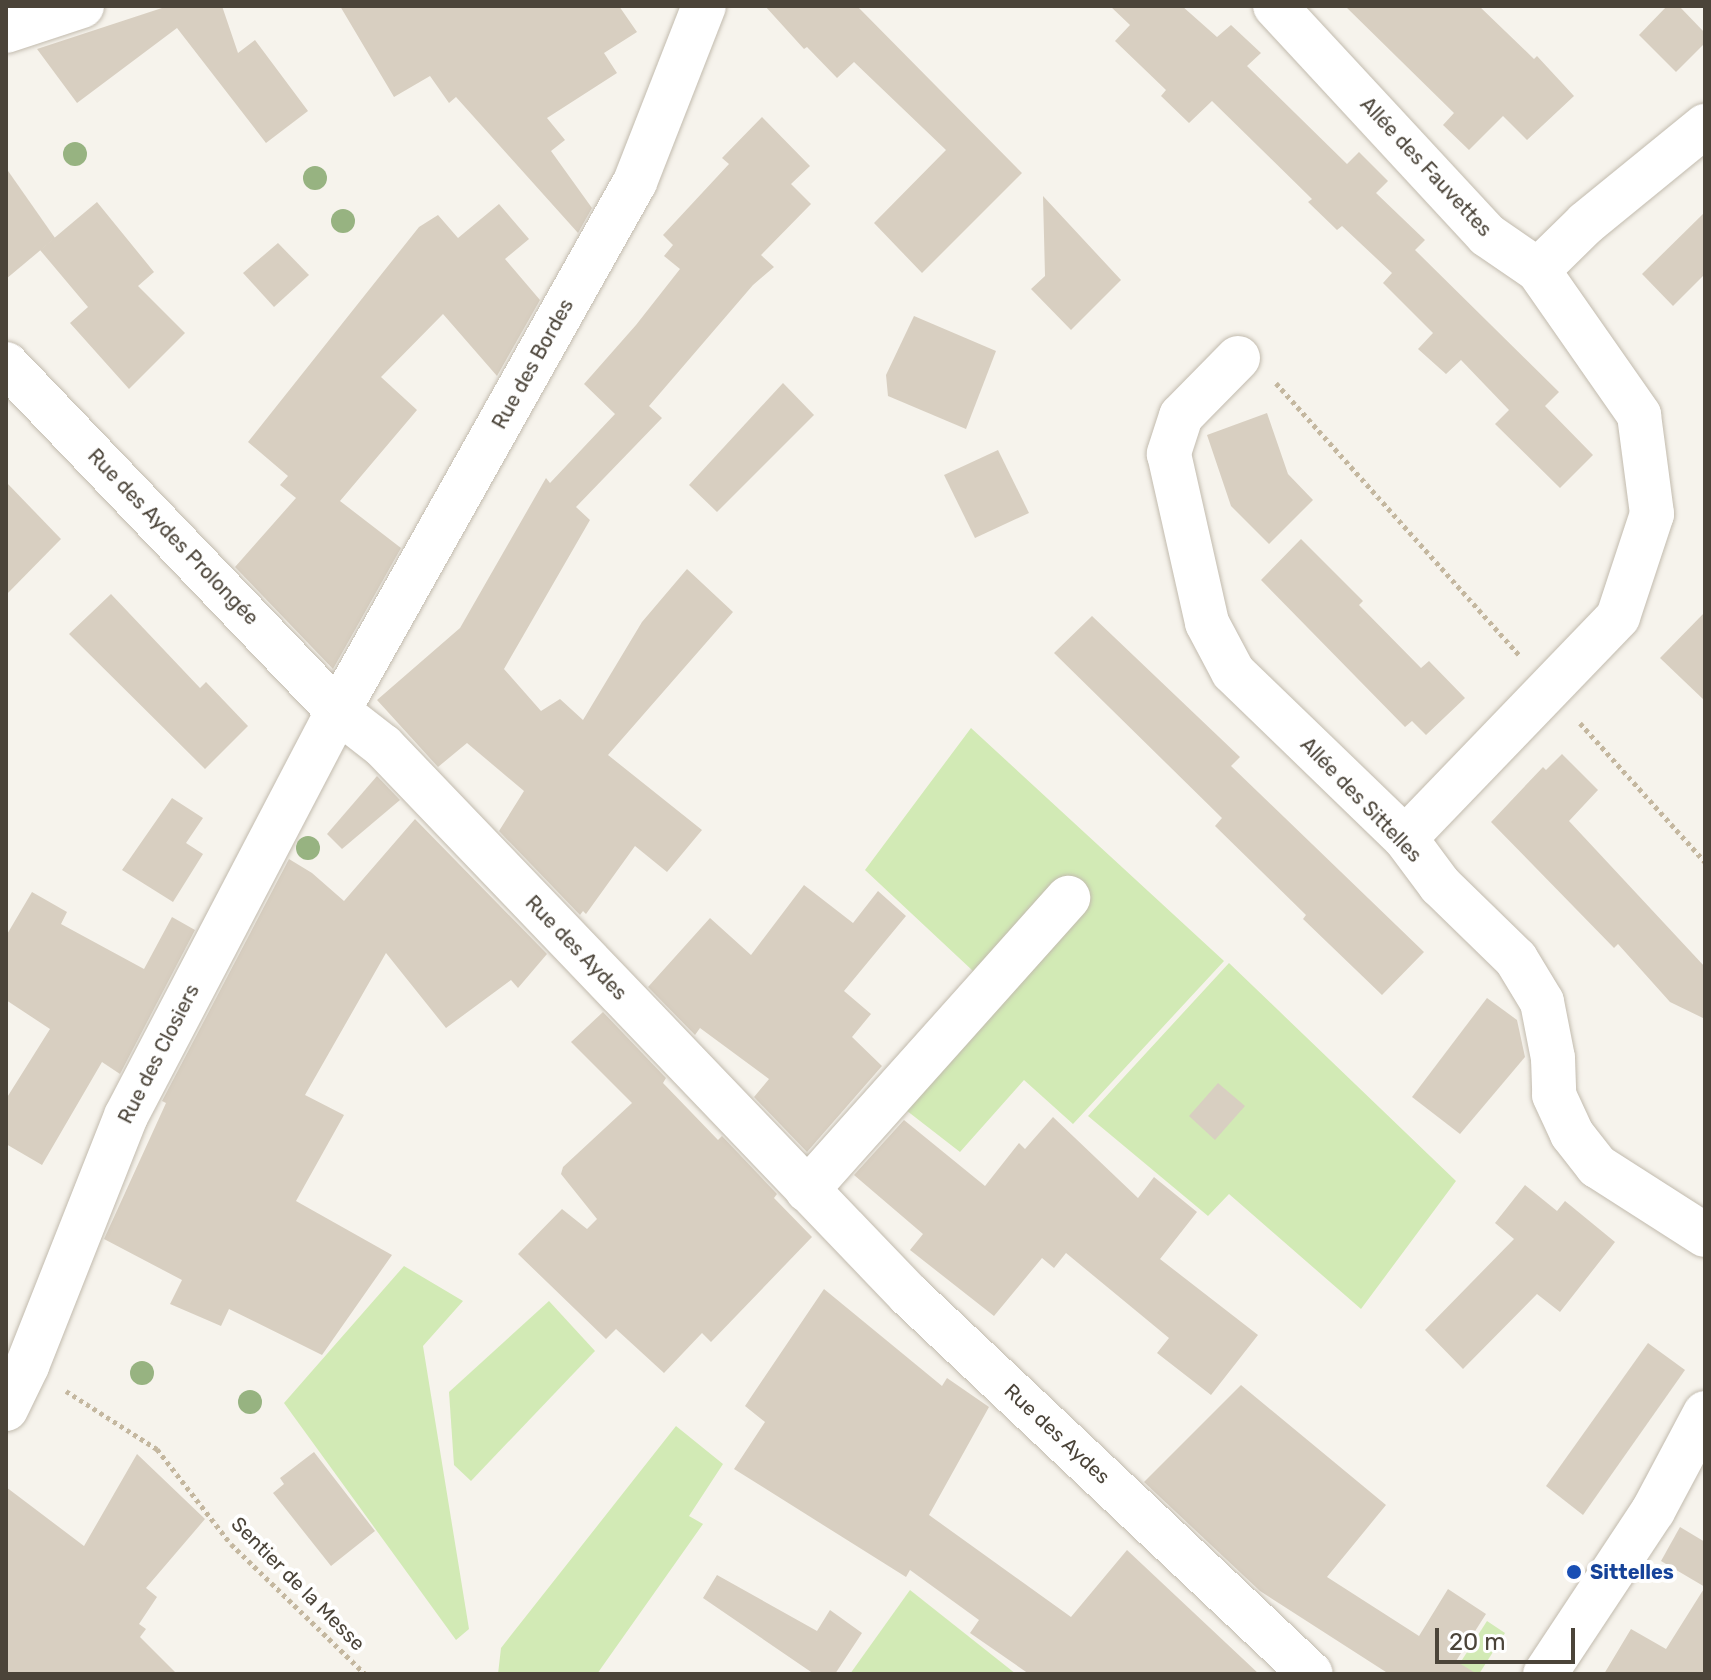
<!DOCTYPE html>
<html>
<head>
<meta charset="utf-8">
<style>
  body { margin:0 }
  #map { position:relative; width:1711px; height:1680px; overflow:hidden; background:#f6f3ec; font-family:Rubik,sans-serif }
  div>[style] { position:absolute }
  .green>* { inset:0; background:#d2eab5 }
  .building>* { inset:0; background:#d8cfc1 }
  .path>* { height:5px; margin-top:-2.5px; transform-origin:0; background:repeating-linear-gradient(90deg,#c4b79f 0 4px,transparent 0 8px) }
  .roads { filter:drop-shadow(0 0 2px #c2bbae) drop-shadow(0 0 2px #c2bbae) }
  .minor>* { height:44px; margin:-22px; padding:0 22px; transform-origin:22px; border-radius:22px; background:#fff }
  .trees>* { width:24px; height:24px; margin:-12px; border-radius:50%; background:#97b381 }
  .dots>* { width:22px; height:22px; translate:-50% -50%; box-sizing:border-box; border:4px solid #fff; border-radius:50% }
  span { translate:-50% -50%; white-space:nowrap; text-align:center; line-height:1.15; -webkit-text-stroke:8px #fff; paint-order:stroke }
  .street-label { font-size:20px; color:#4b4439 }
  .transit-label { font-size:20px; color:#164399; font-weight:700 }
  .left { translate:0 -50%; text-align:left }
  .frame { position:absolute; inset:0; border:8px solid #4b4439; pointer-events:none }
  .scale { position:absolute; left:1435px; top:1628px; width:140px; height:36px; box-sizing:border-box; border:4px solid #4b4439; border-top:0; padding-left:10px; font-size:24px; line-height:28px; white-space:nowrap; color:#4b4439; -webkit-text-stroke:6px #fff; paint-order:stroke }
</style>
</head>
<body>
<div id="map">
  <div class="green">
    <i style="clip-path:polygon(971px 728px,1224px 961px,1073px 1124px,1024px 1080px,960px 1152px,902px 1107px,905px 1058px,973px 971px,865px 870px)"></i>
    <i style="clip-path:polygon(1229px 963px,1456px 1181px,1361px 1309px,1229px 1194px,1208px 1216px,1088px 1116px)"></i>
    <i style="clip-path:polygon(404px 1266px,463px 1301px,423px 1346px,469px 1629px,456px 1640px,284px 1403px)"></i>
    <i style="clip-path:polygon(549px 1301px,595px 1351px,471px 1481px,454px 1465px,449px 1392px)"></i>
    <i style="clip-path:polygon(676px 1426px,723px 1464px,689px 1516px,703px 1524px,597px 1674px,498px 1674px,501px 1648px)"></i>
    <i style="clip-path:polygon(910px 1590px,1016px 1674px,850px 1674px)"></i>
    <i style="clip-path:polygon(1487px 1621px,1505px 1633px,1479px 1674px,1453px 1674px)"></i>
  </div>
  <div class="building">
    <i style="clip-path:polygon(160px 6px,222px 6px,238px 53px,255px 40px,308px 111px,266px 143px,177px 28px,77px 103px,37px 49px,162px 8px)"></i>
    <i style="clip-path:polygon(340px 6px,619px 6px,637px 32px,604px 53px,617px 73px,547px 118px,565px 140px,551px 151px,592px 208px,578px 233px,456px 97px,449px 103px,430px 76px,394px 97px)"></i>
    <i style="clip-path:polygon(765px 6px,857px 6px,1022px 173px,922px 273px,874px 223px,946px 150px,854px 62px,837px 78px,807px 47px,804px 49px)"></i>
    <i style="clip-path:polygon(1110px 6px,1182px 6px,1217px 37px,1231px 25px,1261px 53px,1247px 66px,1347px 164px,1359px 152px,1388px 181px,1376px 193px,1425px 240px,1415px 250px,1559px 392px,1545px 406px,1593px 455px,1560px 488px,1495px 424px,1509px 410px,1461px 360px,1446px 374px,1418px 349px,1433px 333px,1383px 283px,1392px 273px,1342px 226px,1337px 230px,1308px 202px,1312px 199px,1212px 101px,1189px 123px,1161px 96px,1166px 90px,1115px 41px,1130px 25px)"></i>
    <i style="clip-path:polygon(1345px 6px,1479px 6px,1534px 59px,1537px 56px,1574px 96px,1527px 140px,1503px 116px,1469px 150px,1443px 125px,1454px 113px)"></i>
    <i style="clip-path:polygon(1667px 6px,1679px 6px,1705px 33px,1705px 43px,1676px 72px,1639px 35px)"></i>
    <i style="clip-path:polygon(762px 117px,810px 166px,791px 184px,811px 204px,761px 255px,774px 267px,753px 285px,649px 406px,662px 418px,576px 507px,590px 520px,504px 669px,541px 711px,560px 699px,583px 720px,642px 622px,687px 569px,733px 612px,608px 755px,702px 830px,667px 872px,635px 846px,586px 914px,583px 911px,580px 915px,499px 831px,524px 791px,467px 743px,438px 767px,377px 700px,460px 628px,546px 478px,550px 483px,615px 414px,584px 384px,636px 325px,680px 269px,664px 256px,673px 245px,663px 235px,729px 164px,722px 158px)"></i>
    <i style="clip-path:polygon(6px 168px,55px 238px,6px 279px)"></i>
    <i style="clip-path:polygon(1043px 196px,1121px 280px,1071px 330px,1031px 289px,1045px 276px)"></i>
    <i style="clip-path:polygon(97px 202px,154px 272px,138px 286px,185px 333px,129px 389px,70px 323px,88px 307px,40px 250px)"></i>
    <i style="clip-path:polygon(499px 204px,529px 239px,505px 259px,540px 300px,497px 376px,443px 314px,381px 377px,417px 410px,340px 501px,401px 548px,333px 669px,235px 567px,296px 498px,280px 485px,288px 476px,248px 442px,419px 227px,438px 215px,458px 238px)"></i>
    <i style="clip-path:polygon(1705px 212px,1705px 274px,1673px 306px,1642px 274px)"></i>
    <i style="clip-path:polygon(278px 243px,309px 275px,274px 307px,243px 273px)"></i>
    <i style="clip-path:polygon(914px 316px,996px 351px,966px 429px,888px 396px,886px 375px)"></i>
    <i style="clip-path:polygon(783px 383px,814px 415px,717px 512px,689px 485px)"></i>
    <i style="clip-path:polygon(1267px 413px,1288px 474px,1313px 500px,1269px 544px,1231px 506px,1207px 435px)"></i>
    <i style="clip-path:polygon(998px 450px,1029px 513px,975px 538px,944px 475px)"></i>
    <i style="clip-path:polygon(6px 482px,61px 539px,6px 595px)"></i>
    <i style="clip-path:polygon(1301px 539px,1363px 601px,1359px 605px,1421px 668px,1429px 661px,1465px 698px,1426px 735px,1412px 721px,1405px 727px,1261px 580px)"></i>
    <i style="clip-path:polygon(111px 594px,200px 688px,206px 682px,248px 726px,205px 769px,69px 634px)"></i>
    <i style="clip-path:polygon(1705px 612px,1705px 701px,1660px 658px)"></i>
    <i style="clip-path:polygon(1092px 616px,1240px 757px,1231px 766px,1424px 952px,1382px 995px,1303px 919px,1306px 915px,1215px 826px,1222px 818px,1054px 653px)"></i>
    <i style="clip-path:polygon(1562px 754px,1598px 790px,1569px 821px,1705px 967px,1705px 1019px,1670px 1002px,1618px 944px,1614px 948px,1491px 822px,1543px 767px,1546px 770px)"></i>
    <i style="clip-path:polygon(377px 776px,400px 800px,342px 849px,327px 834px)"></i>
    <i style="clip-path:polygon(172px 798px,203px 818px,186px 843px,203px 854px,173px 902px,122px 870px)"></i>
    <i style="clip-path:polygon(415px 819px,547px 954px,518px 988px,511px 980px,446px 1028px,386px 953px,305px 1095px,344px 1115px,296px 1201px,392px 1255px,322px 1355px,229px 1309px,221px 1326px,170px 1304px,182px 1280px,104px 1239px,166px 1103px,162px 1101px,289px 859px,312px 873px,344px 901px)"></i>
    <i style="clip-path:polygon(804px 885px,853px 923px,878px 891px,906px 916px,844px 991px,871px 1014px,852px 1037px,882px 1066px,807px 1152px,754px 1097px,769px 1079px,700px 1028px,695px 1035px,648px 987px,710px 918px,751px 955px)"></i>
    <i style="clip-path:polygon(32px 892px,67px 912px,61px 924px,144px 969px,172px 917px,195px 930px,120px 1074px,102px 1062px,42px 1165px,6px 1144px,6px 1099px,50px 1029px,6px 1000px,6px 936px)"></i>
    <i style="clip-path:polygon(1487px 998px,1517px 1020px,1525px 1057px,1460px 1134px,1412px 1097px)"></i>
    <i style="clip-path:polygon(603px 1012px,666px 1078px,663px 1083px,718px 1140px,722px 1136px,777px 1194px,774px 1198px,812px 1237px,711px 1342px,702px 1333px,664px 1373px,616px 1329px,606px 1339px,518px 1254px,562px 1209px,587px 1229px,597px 1219px,561px 1174px,563px 1167px,632px 1103px,571px 1042px)"></i>
    <i style="clip-path:polygon(1218px 1083px,1245px 1106px,1215px 1140px,1189px 1116px)"></i>
    <i style="clip-path:polygon(1053px 1117px,1138px 1198px,1154px 1177px,1197px 1212px,1160px 1259px,1258px 1335px,1211px 1395px,1157px 1353px,1169px 1338px,1066px 1253px,1054px 1268px,1042px 1258px,994px 1316px,910px 1250px,923px 1234px,854px 1175px,904px 1120px,985px 1186px,1019px 1143px,1025px 1149px)"></i>
    <i style="clip-path:polygon(1525px 1185px,1557px 1211px,1565px 1201px,1615px 1242px,1560px 1312px,1537px 1294px,1463px 1369px,1425px 1330px,1514px 1239px,1495px 1223px)"></i>
    <i style="clip-path:polygon(824px 1289px,942px 1386px,947px 1378px,989px 1407px,929px 1515px,1071px 1617px,1127px 1550px,1259px 1674px,1029px 1674px,970px 1633px,979px 1620px,910px 1570px,906px 1577px,734px 1469px,765px 1422px,745px 1406px)"></i>
    <i style="clip-path:polygon(1648px 1343px,1685px 1370px,1583px 1515px,1546px 1486px)"></i>
    <i style="clip-path:polygon(1241px 1385px,1386px 1505px,1327px 1577px,1419px 1636px,1448px 1589px,1486px 1614px,1456px 1661px,1477px 1674px,1389px 1674px,1260px 1591px,1144px 1482px)"></i>
    <i style="clip-path:polygon(314px 1452px,375px 1531px,331px 1566px,273px 1493px,284px 1484px,280px 1478px)"></i>
    <i style="clip-path:polygon(137px 1454px,205px 1519px,146px 1588px,157px 1597px,139px 1624px,146px 1629px,140px 1637px,177px 1674px,6px 1674px,6px 1487px,84px 1546px)"></i>
    <i style="clip-path:polygon(1680px 1527px,1705px 1542px,1705px 1587px,1661px 1561px)"></i>
    <i style="clip-path:polygon(717px 1575px,817px 1631px,830px 1610px,862px 1633px,835px 1674px,814px 1674px,703px 1598px)"></i>
    <i style="clip-path:polygon(1705px 1587px,1705px 1674px,1604px 1674px,1631px 1629px,1666px 1649px)"></i>
  </div>
  <div class="path">
    <i style="left:1276px;top:383px;width:366px;rotate:48.2deg"></i>
    <i style="left:1580px;top:723px;width:187px;rotate:48deg"></i>
    <i style="left:66px;top:1391px;width:108px;rotate:32.5deg"></i>
    <i style="left:157px;top:1449px;width:120px;rotate:52.1deg"></i>
    <i style="left:231px;top:1544px;width:187px;rotate:44.1deg"></i>
  </div>
  <div class="roads">
    <div class="minor">
      <i style="left:1275px;top:6px;width:312px;rotate:47.2deg"></i>
      <i style="left:1487px;top:235px;width:62px;rotate:34.5deg"></i>
      <i style="left:1538px;top:270px;width:177px;rotate:55.1deg"></i>
      <i style="left:1639px;top:415px;width:100px;rotate:82.5deg"></i>
      <i style="left:1652px;top:514px;width:108px;rotate:108.3deg"></i>
      <i style="left:1618px;top:617px;width:307px;rotate:133.9deg"></i>
      <i style="left:6px;top:31px;width:80px;rotate:-18.2deg"></i>
      <i style="left:1538px;top:270px;width:67px;rotate:-44.4deg"></i>
      <i style="left:1586px;top:223px;width:154px;rotate:-39.2deg"></i>
      <i style="left:1238px;top:358px;width:81px;rotate:134.5deg"></i>
      <i style="left:1181px;top:416px;width:40px;rotate:108deg"></i>
      <i style="left:1169px;top:454px;width:173px;rotate:77.3deg"></i>
      <i style="left:1207px;top:623px;width:55px;rotate:62deg"></i>
      <i style="left:1233px;top:672px;width:239px;rotate:44deg"></i>
      <i style="left:1405px;top:838px;width:59px;rotate:53.3deg"></i>
      <i style="left:1440px;top:885px;width:106px;rotate:44.2deg"></i>
      <i style="left:1516px;top:959px;width:50px;rotate:58.8deg"></i>
      <i style="left:1542px;top:1002px;width:57px;rotate:78.9deg"></i>
      <i style="left:1553px;top:1058px;width:37px;rotate:88deg"></i>
      <i style="left:1554px;top:1095px;width:43px;rotate:65.2deg"></i>
      <i style="left:1572px;top:1134px;width:41px;rotate:52deg"></i>
      <i style="left:1597px;top:1166px;width:128px;rotate:32.6deg"></i>
      <i style="left:6px;top:364px;width:480px;rotate:46.3deg"></i>
      <i style="left:338px;top:711px;width:57px;rotate:37.9deg"></i>
      <i style="left:383px;top:746px;width:760px;rotate:46.23deg"></i>
      <i style="left:909px;top:1295px;width:552px;rotate:43.31deg"></i>
      <i style="left:807px;top:1190px;width:392px;rotate:-48.2deg"></i>
      <i style="left:6px;top:1409px;width:48px;rotate:-64deg"></i>
      <i style="left:27px;top:1366px;width:269px;rotate:-68.4deg"></i>
      <i style="left:126px;top:1116px;width:457px;rotate:-62.4deg"></i>
      <i style="left:338px;top:711px;width:607px;rotate:-60.69deg"></i>
      <i style="left:635px;top:182px;width:189px;rotate:-68.6deg"></i>
      <i style="left:1545px;top:1674px;width:196px;rotate:-56.5deg"></i>
      <i style="left:1653px;top:1511px;width:111px;rotate:-62deg"></i>
    </div>
  </div>
  <div class="trees">
    <i style="left:75px;top:154px"></i>
    <i style="left:315px;top:178px"></i>
    <i style="left:343px;top:221px"></i>
    <i style="left:308px;top:848px"></i>
    <i style="left:142px;top:1373px"></i>
    <i style="left:250px;top:1402px"></i>
  </div>
  <div class="dots">
    <i style="left:1574px;top:1572px;background:#1a4fb4"></i>
  </div>
  <div class="street-label">
    <span style="left:1426px;top:167px;rotate:47deg">Allée des Fauvettes</span>
    <span style="left:533px;top:364px;rotate:-61deg">Rue des Bordes</span>
    <span style="left:173px;top:537px;rotate:46deg">Rue des Aydes Prolongée</span>
    <span style="left:1361px;top:800px;rotate:46deg">Allée des Sittelles</span>
    <span style="left:576px;top:948px;rotate:46deg">Rue des Aydes</span>
    <span style="left:159px;top:1054px;rotate:-63deg">Rue des Closiers</span>
    <span style="left:1057px;top:1434px;rotate:43deg">Rue des Aydes</span>
    <span style="left:298px;top:1584px;rotate:45deg">Sentier de la Messe</span>
  </div>
  <div class="transit-label">
    <span class="left" style="left:1590px;top:1572px">Sittelles</span>
  </div>
  <div class="frame"></div>
  <div class="scale">20 m</div>
</div>
</body>
</html>
